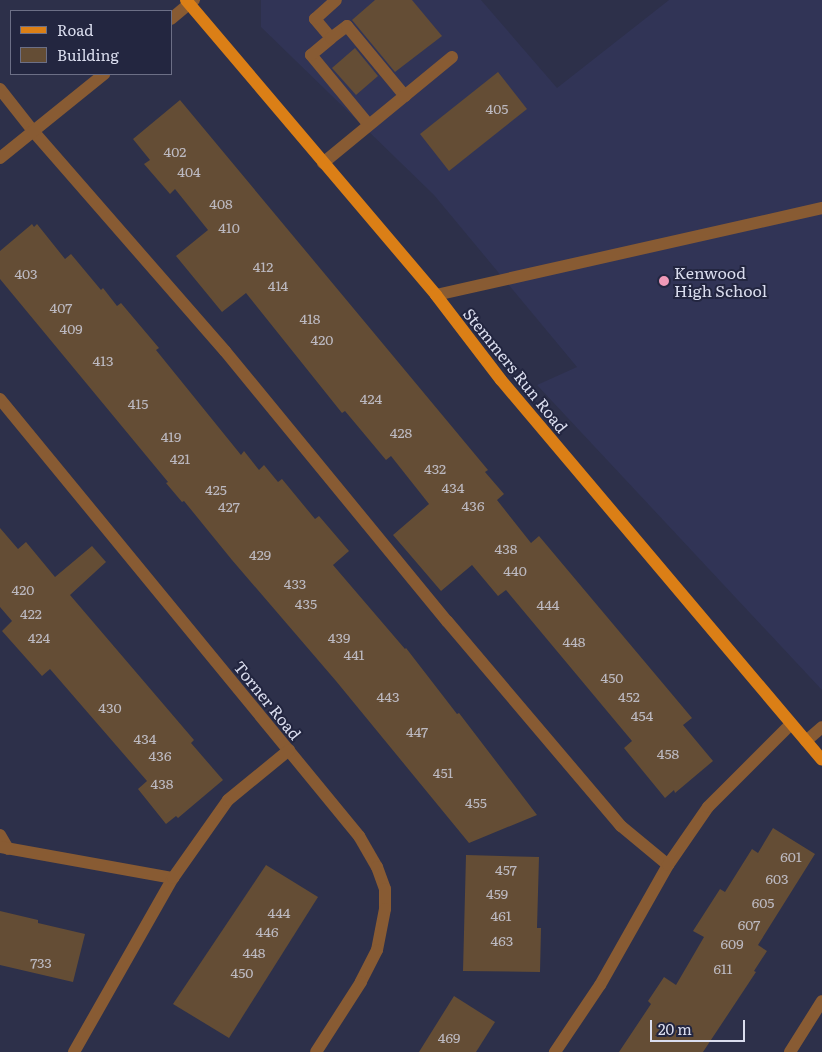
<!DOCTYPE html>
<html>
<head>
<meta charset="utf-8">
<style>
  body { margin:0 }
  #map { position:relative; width:822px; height:1052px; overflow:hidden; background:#2d304a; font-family:Literata,serif }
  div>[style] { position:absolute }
  .built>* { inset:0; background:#313456 }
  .building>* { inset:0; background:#644d35 }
  .minor>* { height:12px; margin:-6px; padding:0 6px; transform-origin:6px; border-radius:6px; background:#885b33 }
  .major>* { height:12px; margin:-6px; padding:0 6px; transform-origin:6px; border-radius:6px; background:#db7f16 }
  .dots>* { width:14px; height:14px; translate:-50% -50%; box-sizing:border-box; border:2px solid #232640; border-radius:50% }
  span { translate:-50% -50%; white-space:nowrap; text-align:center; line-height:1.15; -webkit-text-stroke:4px #232640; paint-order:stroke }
  .number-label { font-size:14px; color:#bcb9c0 }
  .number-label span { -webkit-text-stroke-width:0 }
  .poi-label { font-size:16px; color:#daddee }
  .left { translate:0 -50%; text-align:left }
  .street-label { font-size:16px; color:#daddee }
  .legend { position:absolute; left:10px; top:10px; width:162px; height:65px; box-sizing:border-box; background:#232640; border:1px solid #6c6f86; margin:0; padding:6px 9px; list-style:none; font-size:15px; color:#daddee }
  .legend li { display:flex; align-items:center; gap:10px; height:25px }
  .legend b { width:25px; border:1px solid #6c6f86 }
  .scale { position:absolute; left:650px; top:1020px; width:95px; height:22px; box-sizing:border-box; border:2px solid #daddee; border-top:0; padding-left:6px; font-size:15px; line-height:18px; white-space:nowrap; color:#daddee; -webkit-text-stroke:4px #232640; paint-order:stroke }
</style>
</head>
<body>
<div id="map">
  <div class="built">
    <i style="clip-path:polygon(261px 0,481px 0,557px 88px,669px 0,822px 0,822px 690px,537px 385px,577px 367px,434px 195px,261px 27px)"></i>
  </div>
  <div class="building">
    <i style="clip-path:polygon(375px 0,412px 0,442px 36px,395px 72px,352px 20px)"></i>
    <i style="clip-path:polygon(355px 48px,378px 76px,356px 95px,332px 68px)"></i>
    <i style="clip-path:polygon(498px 72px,527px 109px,449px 171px,420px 134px)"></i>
    <i style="clip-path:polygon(180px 100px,488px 470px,485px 472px,504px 494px,497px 500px,531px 543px,539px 536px,692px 718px,683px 725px,713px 761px,675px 793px,674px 790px,665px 798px,624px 748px,632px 741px,506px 590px,498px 596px,472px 565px,441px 591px,393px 535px,429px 504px,391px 456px,386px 460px,345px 411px,342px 413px,246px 293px,222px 312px,176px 256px,208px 230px,175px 189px,170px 194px,144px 164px,150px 160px,133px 139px)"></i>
    <i style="clip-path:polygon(32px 224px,34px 227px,37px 224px,65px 259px,71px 254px,101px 290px,103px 288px,117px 306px,121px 303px,159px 348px,156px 350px,241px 455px,244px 451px,259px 470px,264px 465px,278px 482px,282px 479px,315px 519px,319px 516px,349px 551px,333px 565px,405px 649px,406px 648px,457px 714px,459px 713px,537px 815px,469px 843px,336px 681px,232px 560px,184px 501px,182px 502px,166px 483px,168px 482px,0 279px,0 251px)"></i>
    <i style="clip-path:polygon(0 528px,18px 549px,26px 542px,55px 577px,92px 546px,106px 562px,70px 595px,194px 740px,191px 743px,223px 780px,178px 818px,176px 816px,166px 824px,138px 789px,147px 781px,50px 669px,42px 676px,2px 631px,12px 621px,0 607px)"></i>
    <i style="clip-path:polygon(773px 828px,815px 854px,758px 945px,767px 951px,754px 971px,756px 972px,703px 1052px,619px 1052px,651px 1004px,648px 1001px,664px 977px,676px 985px,704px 937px,693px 931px,720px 889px,725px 892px,752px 849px,758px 853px)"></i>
    <i style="clip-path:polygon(466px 855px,539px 857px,537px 928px,541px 928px,540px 972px,463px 971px)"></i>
    <i style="clip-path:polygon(266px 865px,318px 897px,229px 1038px,173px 1004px)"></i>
    <i style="clip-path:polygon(0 911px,38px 920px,38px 923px,85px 934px,73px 982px,0 965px)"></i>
    <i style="clip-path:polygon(454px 996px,495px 1022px,476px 1052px,419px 1052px)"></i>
  </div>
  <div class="minor">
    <i style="left:171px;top:19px;width:30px;rotate:-40deg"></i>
    <i style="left:331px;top:38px;width:25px;rotate:-130deg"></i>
    <i style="left:315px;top:19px;width:28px;rotate:-42deg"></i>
    <i style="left:0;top:89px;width:53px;rotate:51.8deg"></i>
    <i style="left:33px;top:131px;width:292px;rotate:48.9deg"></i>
    <i style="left:225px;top:351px;width:350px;rotate:50.6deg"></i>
    <i style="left:447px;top:621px;width:269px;rotate:49.7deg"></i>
    <i style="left:621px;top:826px;width:61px;rotate:39.7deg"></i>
    <i style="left:668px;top:865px;width:138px;rotate:119.5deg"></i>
    <i style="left:600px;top:985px;width:81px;rotate:123.9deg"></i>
    <i style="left:369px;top:125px;width:91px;rotate:-129.6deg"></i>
    <i style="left:311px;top:55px;width:26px;rotate:-40deg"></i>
    <i style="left:331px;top:38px;width:20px;rotate:-37deg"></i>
    <i style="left:347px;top:26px;width:91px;rotate:50.4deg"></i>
    <i style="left:0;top:158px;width:134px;rotate:-38.9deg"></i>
    <i style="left:323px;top:163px;width:167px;rotate:-39.4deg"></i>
    <i style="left:436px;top:295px;width:396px;rotate:-12.7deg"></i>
    <i style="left:0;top:399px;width:566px;rotate:50.6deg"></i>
    <i style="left:359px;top:836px;width:36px;rotate:60deg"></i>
    <i style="left:377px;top:867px;width:23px;rotate:70deg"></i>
    <i style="left:385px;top:889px;width:20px;rotate:90deg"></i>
    <i style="left:385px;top:909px;width:42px;rotate:101deg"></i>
    <i style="left:377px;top:950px;width:36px;rotate:117deg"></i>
    <i style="left:361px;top:982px;width:83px;rotate:122.7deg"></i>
    <i style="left:806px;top:741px;width:21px;rotate:-41deg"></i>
    <i style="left:0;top:835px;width:16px;rotate:60deg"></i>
    <i style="left:0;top:847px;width:176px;rotate:10.2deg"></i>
    <i style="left:668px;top:865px;width:70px;rotate:-55.4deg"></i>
    <i style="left:708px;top:807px;width:117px;rotate:-45deg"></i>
    <i style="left:74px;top:1052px;width:200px;rotate:-60.4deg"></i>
    <i style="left:173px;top:878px;width:95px;rotate:-54.8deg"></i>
    <i style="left:228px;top:800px;width:79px;rotate:-39.3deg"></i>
    <i style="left:790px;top:1052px;width:60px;rotate:-57.9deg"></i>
  </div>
  <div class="major">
    <i style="left:186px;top:0;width:387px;rotate:49.7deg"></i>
    <i style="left:436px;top:295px;width:107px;rotate:52.6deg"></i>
    <i style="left:501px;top:380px;width:497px;rotate:49.8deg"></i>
  </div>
  <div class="dots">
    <i style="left:664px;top:281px;background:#ef9ab8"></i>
  </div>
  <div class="number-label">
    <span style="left:497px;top:108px">405</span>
    <span style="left:175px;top:151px">402</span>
    <span style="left:189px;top:171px">404</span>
    <span style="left:221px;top:203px">408</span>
    <span style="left:229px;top:227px">410</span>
    <span style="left:263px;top:266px">412</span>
    <span style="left:26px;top:273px">403</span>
    <span style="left:278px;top:285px">414</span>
    <span style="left:61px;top:307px">407</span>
    <span style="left:310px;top:318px">418</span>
    <span style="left:71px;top:328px">409</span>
    <span style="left:322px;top:339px">420</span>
    <span style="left:103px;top:360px">413</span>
    <span style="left:371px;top:398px">424</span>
    <span style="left:138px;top:403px">415</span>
    <span style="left:401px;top:432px">428</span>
    <span style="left:171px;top:436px">419</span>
    <span style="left:180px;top:458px">421</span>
    <span style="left:435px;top:468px">432</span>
    <span style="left:453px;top:487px">434</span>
    <span style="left:216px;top:489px">425</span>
    <span style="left:473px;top:505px">436</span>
    <span style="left:229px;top:506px">427</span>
    <span style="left:506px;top:548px">438</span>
    <span style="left:260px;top:554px">429</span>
    <span style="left:515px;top:570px">440</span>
    <span style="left:295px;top:583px">433</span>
    <span style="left:23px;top:589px">420</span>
    <span style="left:306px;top:603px">435</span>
    <span style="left:548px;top:604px">444</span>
    <span style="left:31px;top:613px">422</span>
    <span style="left:39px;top:637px">424</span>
    <span style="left:339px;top:637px">439</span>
    <span style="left:574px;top:641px">448</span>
    <span style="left:354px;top:654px">441</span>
    <span style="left:612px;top:677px">450</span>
    <span style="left:388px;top:696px">443</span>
    <span style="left:629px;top:696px">452</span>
    <span style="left:110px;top:707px">430</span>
    <span style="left:642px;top:715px">454</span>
    <span style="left:417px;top:731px">447</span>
    <span style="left:145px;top:738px">434</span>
    <span style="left:668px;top:753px">458</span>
    <span style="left:160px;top:755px">436</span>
    <span style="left:443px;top:772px">451</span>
    <span style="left:162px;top:783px">438</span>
    <span style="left:476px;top:802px">455</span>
    <span style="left:791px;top:856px">601</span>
    <span style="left:506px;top:869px">457</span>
    <span style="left:777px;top:878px">603</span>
    <span style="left:497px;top:893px">459</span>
    <span style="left:763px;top:902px">605</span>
    <span style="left:279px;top:912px">444</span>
    <span style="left:501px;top:915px">461</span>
    <span style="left:749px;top:924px">607</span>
    <span style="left:267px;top:931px">446</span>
    <span style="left:502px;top:940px">463</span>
    <span style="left:732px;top:943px">609</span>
    <span style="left:254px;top:952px">448</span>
    <span style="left:41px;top:962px">733</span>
    <span style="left:723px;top:968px">611</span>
    <span style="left:242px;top:972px">450</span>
    <span style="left:449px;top:1037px">469</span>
  </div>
  <div class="poi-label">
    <span class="left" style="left:674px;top:281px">Kenwood<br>High School</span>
  </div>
  <div class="street-label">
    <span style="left:516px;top:370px;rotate:51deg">Stemmers Run Road</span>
    <span style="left:268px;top:700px;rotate:51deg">Torner Road</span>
  </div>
  <ul class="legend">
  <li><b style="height:6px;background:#db7f16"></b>Road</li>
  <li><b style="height:14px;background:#644d35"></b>Building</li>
  </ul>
  <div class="scale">20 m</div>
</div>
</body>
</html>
